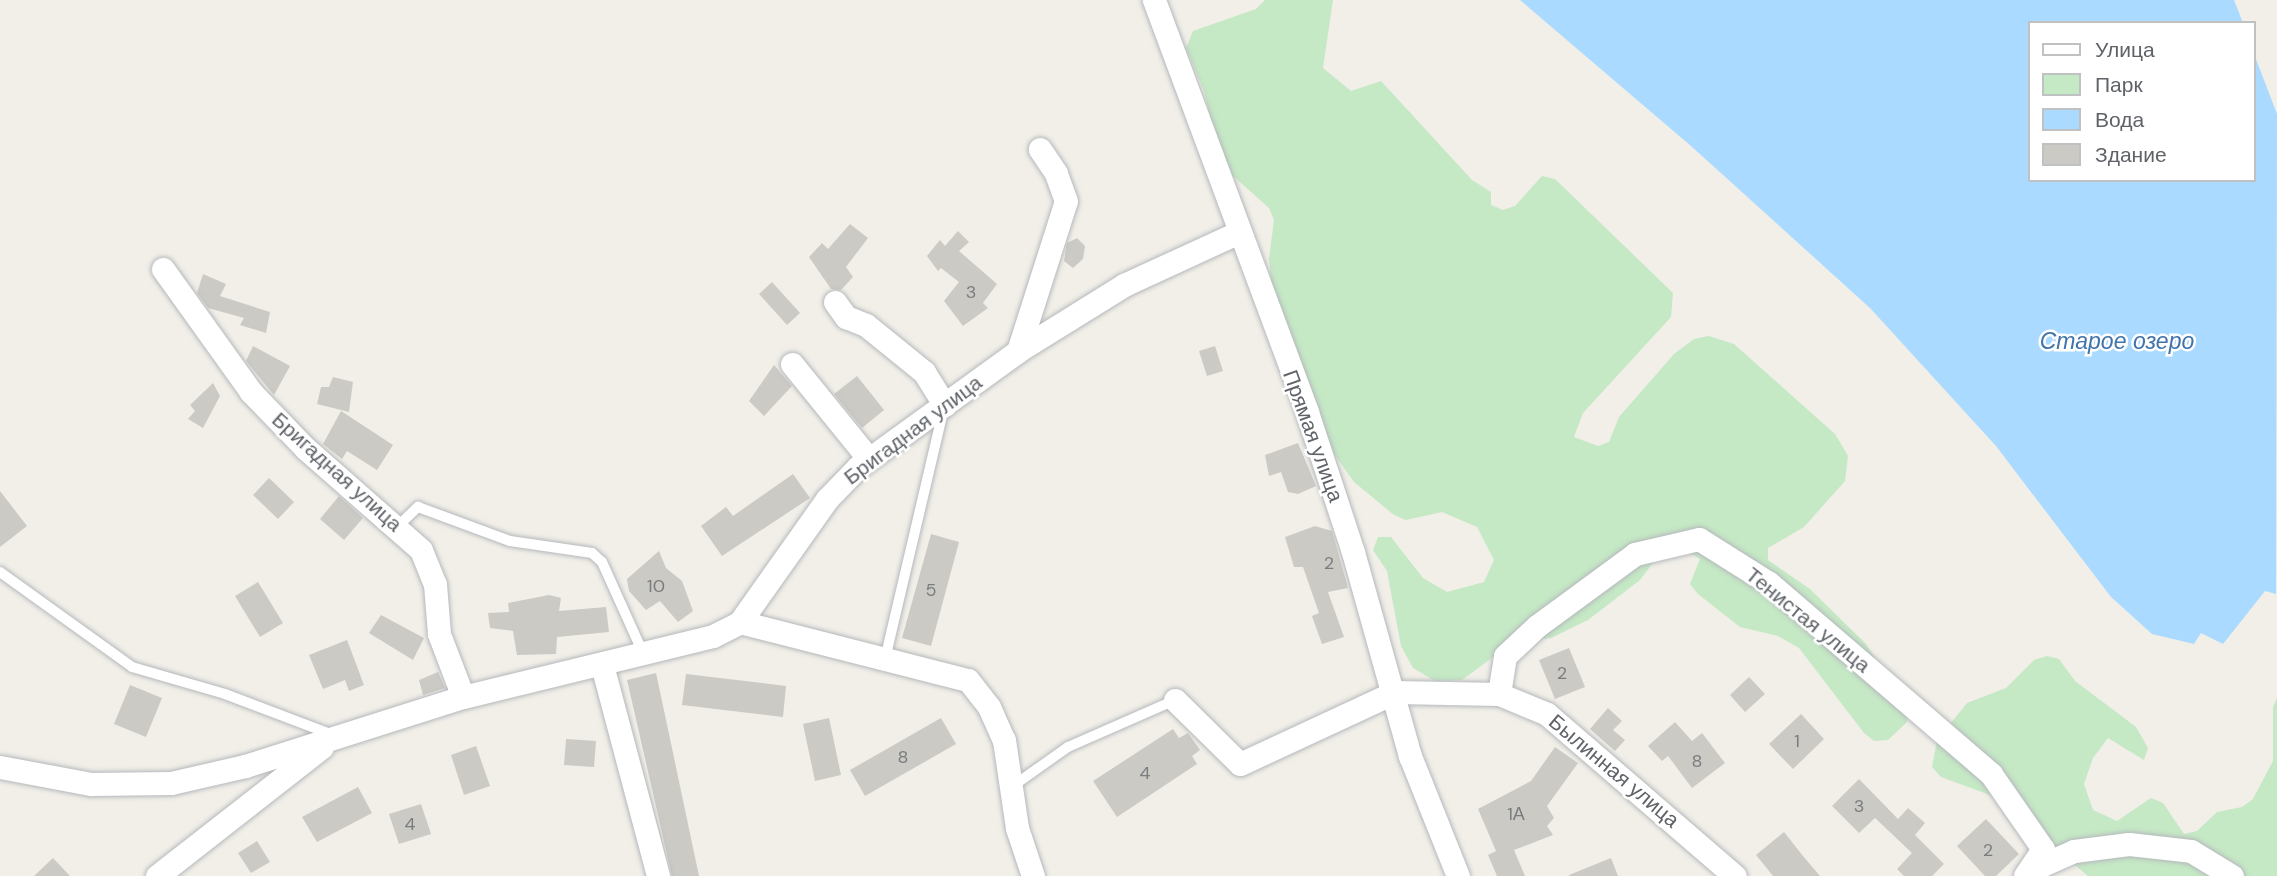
<!DOCTYPE html>
<html>
<head>
<meta charset="utf-8">
<style>
  body { margin:0 }
  #map { position:relative; width:2277px; height:876px; overflow:hidden; background:#f1efe8; font-family:"DM Sans",sans-serif }
  div>[style] { position:absolute }
  .green>* { inset:0; background:#c5e8c5 }
  .water>* { inset:0; background:#aadaff }
  .building>* { inset:0; background:#cccac5 }
  .roads { filter:drop-shadow(0 0 2px #b5b8bc) drop-shadow(0 0 2px #b5b8bc) }
  .lane>* { height:10px; margin:-5px; padding:0 5px; transform-origin:5px; border-radius:5px; background:#fff }
  .street>* { height:23px; margin:-11.5px; padding:0 11.5px; transform-origin:11.5px; border-radius:11.5px; background:#fff }
  span { translate:-50% -50%; white-space:nowrap; text-align:center; line-height:1.15; -webkit-text-stroke:5px #fff; paint-order:stroke }
  .number-label { font-size:18px; color:#7a7d7f }
  .number-label span { -webkit-text-stroke-width:0 }
  .street-label { font-size:21px; color:#5f6368 }
  .water-label { font-size:23px; color:#4174aa; font-style:italic }
  .legend { position:absolute; left:2028px; top:21px; width:228px; height:161px; box-sizing:border-box; background:#fff; border:2px solid #bfc1c3; margin:0; padding:9px 12px; list-style:none; font-size:21px; color:#5f6368 }
  .legend li { display:flex; align-items:center; gap:14px; height:35px }
  .legend b { width:35px; border:2px solid #bfc1c3 }
</style>
</head>
<body>
<div id="map">
  <div class="green">
    <i style="clip-path:polygon(1265px 0,1333px 0,1323px 68px,1351px 91px,1381px 81px,1472px 180px,1491px 192px,1491px 205px,1503px 210px,1515px 206px,1542px 176px,1555px 179px,1673px 293px,1671px 317px,1583px 413px,1574px 437px,1598px 446px,1609px 442px,1619px 417px,1674px 354px,1694px 339px,1709px 336px,1734px 344px,1835px 434px,1848px 456px,1845px 481px,1804px 527px,1768px 548px,1768px 560px,1810px 589px,1866px 644px,1907px 709px,1907px 722px,1888px 740px,1874px 741px,1864px 733px,1799px 648px,1778px 636px,1740px 627px,1698px 594px,1690px 584px,1700px 559px,1688px 552px,1664px 548px,1640px 580px,1588px 620px,1551px 638px,1512px 643px,1462px 680px,1435px 681px,1413px 668px,1401px 646px,1387px 571px,1373px 550px,1378px 537px,1391px 537px,1423px 578px,1447px 592px,1484px 582px,1494px 560px,1477px 527px,1442px 512px,1406px 520px,1394px 515px,1354px 482px,1332px 451px,1273px 299px,1269px 259px,1274px 220px,1269px 208px,1223px 167px,1204px 91px,1186px 48px,1193px 31px,1256px 9px)"></i>
    <i style="clip-path:polygon(2047px 656px,2059px 659px,2075px 681px,2136px 727px,2148px 748px,2144px 760px,2108px 738px,2093px 758px,2084px 784px,2093px 810px,2117px 821px,2151px 798px,2163px 803px,2184px 834px,2197px 831px,2217px 812px,2242px 807px,2253px 799px,2273px 761px,2273px 707px,2277px 698px,2277px 876px,2088px 876px,1990px 795px,1941px 777px,1932px 767px,1937px 740px,1955px 718px,1967px 703px,2006px 688px,2034px 660px)"></i>
  </div>
  <div class="water">
    <i style="clip-path:polygon(1520px 0,2234px 0,2243px 23px,2030px 23px,2030px 180px,2254px 180px,2254px 54px,2277px 114px,2276px 594px,2265px 591px,2223px 644px,2201px 633px,2194px 644px,2152px 634px,2111px 597px,1996px 446px,1870px 308px,1691px 146px)"></i>
  </div>
  <div class="building">
    <i style="clip-path:polygon(850px 224px,868px 238px,846px 267px,853px 277px,841px 290px,831px 289px,809px 257px,822px 243px,828px 249px)"></i>
    <i style="clip-path:polygon(958px 231px,969px 242px,959px 251px,997px 284px,983px 303px,988px 308px,963px 326px,944px 301px,959px 282px,941px 268px,938px 271px,927px 256px,940px 240px,945px 246px)"></i>
    <i style="clip-path:polygon(1077px 238px,1085px 246px,1083px 259px,1073px 268px,1064px 261px,1067px 243px)"></i>
    <i style="clip-path:polygon(203px 274px,226px 284px,220px 296px,270px 312px,266px 333px,240px 325px,244px 318px,208px 308px,197px 293px)"></i>
    <i style="clip-path:polygon(772px 282px,800px 313px,787px 325px,759px 294px)"></i>
    <i style="clip-path:polygon(253px 346px,290px 366px,274px 395px,246px 361px)"></i>
    <i style="clip-path:polygon(1215px 346px,1223px 371px,1207px 376px,1199px 351px)"></i>
    <i style="clip-path:polygon(774px 365px,792px 386px,764px 416px,749px 401px)"></i>
    <i style="clip-path:polygon(857px 376px,884px 410px,862px 428px,834px 394px)"></i>
    <i style="clip-path:polygon(333px 377px,353px 382px,349px 412px,317px 404px,321px 387px,329px 387px)"></i>
    <i style="clip-path:polygon(213px 383px,220px 396px,203px 428px,188px 419px,195px 411px,190px 405px)"></i>
    <i style="clip-path:polygon(341px 411px,393px 445px,377px 470px,347px 451px,342px 459px,323px 444px)"></i>
    <i style="clip-path:polygon(1298px 443px,1316px 486px,1298px 494px,1288px 492px,1281px 472px,1269px 476px,1265px 455px)"></i>
    <i style="clip-path:polygon(793px 474px,810px 498px,722px 556px,701px 526px,726px 507px,733px 516px)"></i>
    <i style="clip-path:polygon(269px 478px,294px 502px,278px 519px,253px 495px)"></i>
    <i style="clip-path:polygon(0 491px,27px 526px,0 547px)"></i>
    <i style="clip-path:polygon(339px 496px,363px 518px,344px 540px,320px 519px)"></i>
    <i style="clip-path:polygon(1315px 526px,1332px 531px,1348px 588px,1328px 592px,1344px 637px,1322px 644px,1312px 616px,1319px 613px,1303px 567px,1294px 567px,1285px 537px)"></i>
    <i style="clip-path:polygon(931px 534px,959px 542px,931px 646px,902px 638px)"></i>
    <i style="clip-path:polygon(659px 551px,666px 568px,682px 581px,693px 611px,678px 622px,660px 601px,646px 610px,629px 591px,627px 579px)"></i>
    <i style="clip-path:polygon(258px 582px,283px 623px,260px 637px,235px 596px)"></i>
    <i style="clip-path:polygon(549px 595px,561px 598px,559px 611px,606px 607px,609px 632px,557px 637px,556px 654px,517px 655px,513px 631px,490px 628px,488px 613px,509px 612px,508px 603px)"></i>
    <i style="clip-path:polygon(381px 615px,424px 638px,413px 660px,369px 633px)"></i>
    <i style="clip-path:polygon(347px 640px,364px 685px,349px 691px,345px 680px,323px 689px,309px 655px)"></i>
    <i style="clip-path:polygon(1569px 648px,1585px 687px,1555px 699px,1539px 660px)"></i>
    <i style="clip-path:polygon(438px 672px,445px 688px,423px 695px,419px 680px)"></i>
    <i style="clip-path:polygon(656px 673px,662px 701px,699px 876px,672px 876px,627px 680px)"></i>
    <i style="clip-path:polygon(686px 674px,786px 686px,783px 717px,682px 705px)"></i>
    <i style="clip-path:polygon(1749px 677px,1765px 694px,1745px 712px,1730px 695px)"></i>
    <i style="clip-path:polygon(130px 685px,162px 698px,146px 737px,114px 724px)"></i>
    <i style="clip-path:polygon(1608px 708px,1622px 721px,1613px 730px,1625px 740px,1615px 751px,1590px 729px)"></i>
    <i style="clip-path:polygon(1801px 714px,1824px 739px,1793px 769px,1769px 744px)"></i>
    <i style="clip-path:polygon(829px 718px,841px 775px,815px 781px,803px 724px)"></i>
    <i style="clip-path:polygon(941px 718px,956px 744px,865px 796px,850px 770px)"></i>
    <i style="clip-path:polygon(1675px 722px,1692px 741px,1702px 733px,1725px 763px,1692px 788px,1668px 756px,1662px 761px,1648px 746px)"></i>
    <i style="clip-path:polygon(1173px 729px,1179px 738px,1188px 733px,1200px 750px,1192px 756px,1197px 764px,1117px 817px,1093px 781px)"></i>
    <i style="clip-path:polygon(566px 739px,596px 741px,594px 767px,564px 765px)"></i>
    <i style="clip-path:polygon(476px 746px,490px 786px,464px 795px,451px 755px)"></i>
    <i style="clip-path:polygon(1555px 747px,1578px 763px,1547px 806px,1554px 818px,1547px 826px,1553px 835px,1514px 850px,1525px 876px,1497px 876px,1488px 855px,1496px 851px,1478px 809px,1531px 781px)"></i>
    <i style="clip-path:polygon(1859px 779px,1898px 819px,1908px 808px,1925px 823px,1915px 835px,1944px 864px,1932px 876px,1904px 876px,1897px 869px,1912px 853px,1875px 818px,1859px 833px,1832px 806px)"></i>
    <i style="clip-path:polygon(358px 787px,372px 813px,317px 842px,302px 817px)"></i>
    <i style="clip-path:polygon(421px 804px,431px 834px,399px 844px,389px 814px)"></i>
    <i style="clip-path:polygon(1986px 819px,2019px 854px,1996px 876px,1985px 876px,1957px 846px)"></i>
    <i style="clip-path:polygon(1784px 832px,1803px 856px,1820px 876px,1773px 876px,1756px 855px)"></i>
    <i style="clip-path:polygon(257px 841px,270px 862px,251px 873px,238px 853px)"></i>
    <i style="clip-path:polygon(53px 858px,70px 876px,34px 876px)"></i>
    <i style="clip-path:polygon(1611px 858px,1618px 876px,1569px 876px,1569px 875px)"></i>
  </div>
  <div class="roads">
    <div class="lane">
      <i style="left:398px;top:526px;width:28px;rotate:-44deg"></i>
      <i style="left:418px;top:507px;width:98px;rotate:20.3deg"></i>
      <i style="left:510px;top:541px;width:83px;rotate:8.3deg"></i>
      <i style="left:592px;top:553px;width:13px;rotate:42deg"></i>
      <i style="left:602px;top:562px;width:102px;rotate:65.7deg"></i>
      <i style="left:0;top:572px;width:163px;rotate:35.7deg"></i>
      <i style="left:132px;top:667px;width:97px;rotate:16.2deg"></i>
      <i style="left:225px;top:694px;width:116px;rotate:20.8deg"></i>
      <i style="left:885px;top:659px;width:258px;rotate:-76.8deg"></i>
      <i style="left:1010px;top:788px;width:71px;rotate:-35.3deg"></i>
      <i style="left:1068px;top:747px;width:117px;rotate:-23.7deg"></i>
    </div>
    <div class="street">
      <i style="left:1154px;top:0;width:439px;rotate:69.6deg"></i>
      <i style="left:1307px;top:412px;width:147px;rotate:71.8deg"></i>
      <i style="left:1353px;top:552px;width:212px;rotate:74.4deg"></i>
      <i style="left:1410px;top:756px;width:129px;rotate:68.2deg"></i>
      <i style="left:163px;top:269px;width:151px;rotate:54.4deg"></i>
      <i style="left:251px;top:392px;width:78px;rotate:46deg"></i>
      <i style="left:305px;top:448px;width:154px;rotate:41.3deg"></i>
      <i style="left:421px;top:550px;width:37px;rotate:68deg"></i>
      <i style="left:435px;top:584px;width:50px;rotate:85.4deg"></i>
      <i style="left:439px;top:634px;width:67px;rotate:69.1deg"></i>
      <i style="left:835px;top:302px;width:19px;rotate:54deg"></i>
      <i style="left:846px;top:317px;width:22px;rotate:22deg"></i>
      <i style="left:866px;top:325px;width:75px;rotate:39deg"></i>
      <i style="left:924px;top:372px;width:39px;rotate:58deg"></i>
      <i style="left:1018px;top:351px;width:157px;rotate:-72.3deg"></i>
      <i style="left:1066px;top:201px;width:30px;rotate:-110deg"></i>
      <i style="left:1056px;top:173px;width:29px;rotate:-124deg"></i>
      <i style="left:792px;top:364px;width:122px;rotate:51deg"></i>
      <i style="left:740px;top:622px;width:235px;rotate:14.3deg"></i>
      <i style="left:968px;top:680px;width:34px;rotate:52deg"></i>
      <i style="left:989px;top:707px;width:36px;rotate:66deg"></i>
      <i style="left:1004px;top:740px;width:89px;rotate:81.6deg"></i>
      <i style="left:1017px;top:828px;width:51px;rotate:71.6deg"></i>
      <i style="left:602px;top:665px;width:218px;rotate:75.1deg"></i>
      <i style="left:1499px;top:694px;width:38px;rotate:-81deg"></i>
      <i style="left:1505px;top:656px;width:44px;rotate:-43.2deg"></i>
      <i style="left:1537px;top:626px;width:122px;rotate:-36.3deg"></i>
      <i style="left:1635px;top:554px;width:66px;rotate:-13.2deg"></i>
      <i style="left:1699px;top:539px;width:83px;rotate:32.2deg"></i>
      <i style="left:1769px;top:583px;width:293px;rotate:40.7deg"></i>
      <i style="left:1991px;top:774px;width:91px;rotate:55.3deg"></i>
      <i style="left:2043px;top:849px;width:32px;rotate:124deg"></i>
      <i style="left:1175px;top:700px;width:91px;rotate:44.6deg"></i>
      <i style="left:1240px;top:764px;width:171px;rotate:-24.9deg"></i>
      <i style="left:1395px;top:692px;width:104px;rotate:1.1deg"></i>
      <i style="left:1499px;top:694px;width:52px;rotate:22.6deg"></i>
      <i style="left:1547px;top:714px;width:248px;rotate:40.8deg"></i>
      <i style="left:0;top:767px;width:93px;rotate:10.6deg"></i>
      <i style="left:91px;top:784px;width:80px;rotate:-0.7deg"></i>
      <i style="left:171px;top:783px;width:76px;rotate:-12.9deg"></i>
      <i style="left:245px;top:766px;width:229px;rotate:-17.6deg"></i>
      <i style="left:463px;top:697px;width:257px;rotate:-13.7deg"></i>
      <i style="left:713px;top:636px;width:30px;rotate:-27deg"></i>
      <i style="left:740px;top:622px;width:151px;rotate:-54.7deg"></i>
      <i style="left:827px;top:499px;width:45px;rotate:-45.9deg"></i>
      <i style="left:858px;top:467px;width:198px;rotate:-35.9deg"></i>
      <i style="left:1018px;top:351px;width:125px;rotate:-31.9deg"></i>
      <i style="left:1124px;top:285px;width:124px;rotate:-24.7deg"></i>
      <i style="left:2029px;top:871px;width:49px;rotate:-24deg"></i>
      <i style="left:2074px;top:851px;width:55px;rotate:-7.3deg"></i>
      <i style="left:2129px;top:844px;width:62px;rotate:6.4deg"></i>
      <i style="left:2191px;top:851px;width:48px;rotate:31.4deg"></i>
      <i style="left:157px;top:876px;width:209px;rotate:-38deg"></i>
    </div>
  </div>
  <div class="number-label">
    <span style="left:971px;top:292px">3</span>
    <span style="left:1329px;top:563px">2</span>
    <span style="left:656px;top:586px">10</span>
    <span style="left:931px;top:590px">5</span>
    <span style="left:1562px;top:673px">2</span>
    <span style="left:1797px;top:741px">1</span>
    <span style="left:903px;top:757px">8</span>
    <span style="left:1697px;top:761px">8</span>
    <span style="left:1145px;top:773px">4</span>
    <span style="left:1859px;top:806px">3</span>
    <span style="left:1516px;top:814px">1А</span>
    <span style="left:410px;top:824px">4</span>
    <span style="left:1988px;top:850px">2</span>
  </div>
  <div class="street-label">
    <span style="left:913px;top:430px;rotate:-37deg">Бригадная улица</span>
    <span style="left:1313px;top:436px;rotate:70deg">Прямая улица</span>
    <span style="left:337px;top:472px;rotate:42deg">Бригадная улица</span>
    <span style="left:1808px;top:620px;rotate:39deg">Тенистая улица</span>
    <span style="left:1614px;top:771px;rotate:40deg">Былинная улица</span>
  </div>
  <div class="water-label">
    <span style="left:2117px;top:341px">Старое озеро</span>
  </div>
  <ul class="legend">
  <li><b style="height:9px;background:#fff"></b>Улица</li>
  <li><b style="height:19px;background:#c5e8c5"></b>Парк</li>
  <li><b style="height:19px;background:#aadaff"></b>Вода</li>
  <li><b style="height:19px;background:#cccac5"></b>Здание</li>
  </ul>
</div>
</body>
</html>
